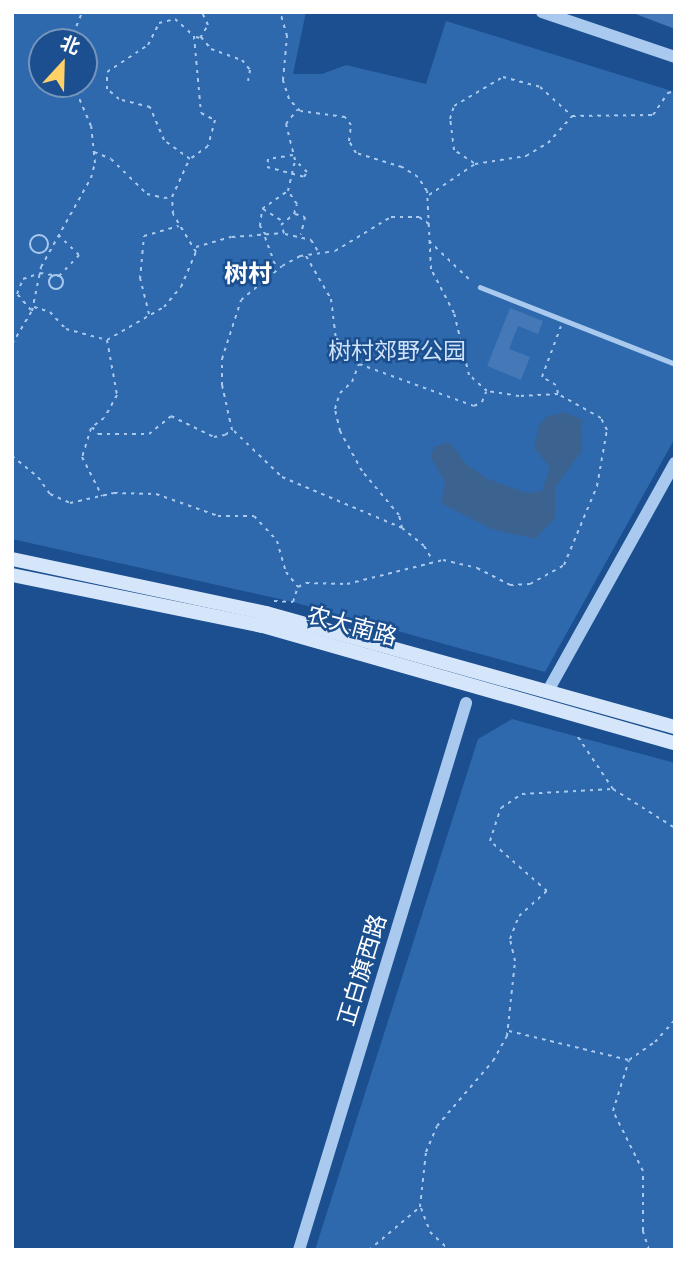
<!DOCTYPE html>
<html>
<head>
<meta charset="utf-8">
<style>
  body { margin:0 }
  #map { position:relative; width:687px; height:1262px; overflow:hidden; background:#1b4f8f; font-family:Montserrat,"Noto Sans SC",sans-serif }
  div>[style] { position:absolute }
  .green>* { inset:0; background:#2e69ad }
  .water>* { inset:0; background:#3c6290 }
  .building>* { inset:0; background:#4478b7 }
  .path>* { height:2px; margin-top:-1px; transform-origin:0; background:repeating-linear-gradient(90deg,#a9c9ee 0 3.5px,transparent 0 8.5px) }
  .path>.ring { margin:-1px; padding:0; box-sizing:content-box; background:none; border:2px solid #a9c9ee; border-radius:50% }
  .service>* { height:4.5px; margin:-2.25px; padding:0 2.25px; transform-origin:2.25px; border-radius:2.25px; background:#a9c9ee }
  .tertiary>* { height:12px; margin:-6px; padding:0 6px; transform-origin:6px; border-radius:6px; background:#a9c9ee }
  .secondary>* { height:14px; margin:-7px; padding:0 7px; transform-origin:7px; border-radius:7px; background:#d6e6fa }
  span { translate:-50% -50%; white-space:nowrap; text-align:center; line-height:1.15; -webkit-text-stroke:5px #1b4f8f; paint-order:stroke }
  .park-label { font-size:23px; color:#cfe3fa }
  .street-label { font-size:23px; color:#fff }
  .neighbourhood-label { font-size:24px; color:#fff; font-weight:700 }
  .frame { position:absolute; inset:0; border:14px solid #fff; pointer-events:none }
  .north { position:absolute; left:28px; top:28px; width:70px; height:70px; box-sizing:border-box; background:#1b4f8f; border:2px solid #7695bc; border-radius:50%; rotate:22deg; font-size:19px; font-weight:700; line-height:28px; text-align:center; color:#fff }
  .north::after { content:''; display:block; margin:auto; width:24px; height:32px; background:#ffd166; clip-path:polygon(50% 0,100% 100%,50% 72%,0 100%) }
</style>
</head>
<body>
<div id="map">
  <div class="green">
    <i style="clip-path:polygon(evenodd,12px 12px,306px 12px,293px 74px,322px 74px,346px 65px,426px 84px,446px 21px,675px 92px,675px 438px,545px 672px,293px 602px,12px 539px,12px 12px,42px 42px,84px 42px,84px 84px,42px 84px,42px 42px)"></i>
    <i style="clip-path:polygon(512px 719px,675px 763px,675px 1250px,315px 1250px,478px 739px)"></i>
  </div>
  <div class="water">
    <i style="clip-path:polygon(564px 412px,581px 419px,582px 451px,555px 487px,555px 518px,535px 539px,492px 529px,441px 503px,445px 482px,431px 457px,434px 447px,449px 442px,467px 465px,488px 479px,527px 493px,542px 491px,550px 467px,534px 448px,539px 426px,546px 417px)"></i>
  </div>
  <div class="building">
    <i style="clip-path:polygon(633px 12px,675px 12px,675px 29px,633px 13px)"></i>
    <i style="clip-path:polygon(510px 308px,543px 321px,538px 334px,518px 326px,509px 349px,530px 357px,521px 380px,487px 366px)"></i>
  </div>
  <div class="path">
    <i style="left:175px;top:19px;width:25px;rotate:42deg"></i>
    <i style="left:194px;top:36px;width:77px;rotate:84.8deg"></i>
    <i style="left:201px;top:113px;width:16px;rotate:27deg"></i>
    <i style="left:215px;top:120px;width:27px;rotate:105deg"></i>
    <i style="left:208px;top:146px;width:22px;rotate:144deg"></i>
    <i style="left:190px;top:159px;width:32px;rotate:-144deg"></i>
    <i style="left:164px;top:140px;width:36px;rotate:-113deg"></i>
    <i style="left:150px;top:107px;width:32px;rotate:-166deg"></i>
    <i style="left:119px;top:99px;width:16px;rotate:-140deg"></i>
    <i style="left:107px;top:89px;width:17px;rotate:-90deg"></i>
    <i style="left:107px;top:72px;width:49px;rotate:-33.4deg"></i>
    <i style="left:148px;top:45px;width:25px;rotate:-63deg"></i>
    <i style="left:159px;top:23px;width:16px;rotate:-14deg"></i>
    <i style="left:196px;top:37px;width:4px;rotate:14deg"></i>
    <i style="left:200px;top:38px;width:15px;rotate:-58deg"></i>
    <i style="left:208px;top:25px;width:14px;rotate:-115deg"></i>
    <i style="left:201px;top:37px;width:16px;rotate:50deg"></i>
    <i style="left:211px;top:49px;width:33px;rotate:20deg"></i>
    <i style="left:242px;top:60px;width:13px;rotate:51deg"></i>
    <i style="left:250px;top:70px;width:11px;rotate:100deg"></i>
    <i style="left:70px;top:42px;width:32px;rotate:-68deg"></i>
    <i style="left:94px;top:152px;width:18px;rotate:22deg"></i>
    <i style="left:111px;top:159px;width:50px;rotate:44.2deg"></i>
    <i style="left:147px;top:194px;width:17px;rotate:13deg"></i>
    <i style="left:164px;top:198px;width:8px;rotate:-7deg"></i>
    <i style="left:172px;top:197px;width:41px;rotate:-65.3deg"></i>
    <i style="left:293px;top:155px;width:25px;rotate:171deg"></i>
    <i style="left:268px;top:159px;width:8px;rotate:97deg"></i>
    <i style="left:267px;top:167px;width:38px;rotate:15deg"></i>
    <i style="left:304px;top:177px;width:6px;rotate:-59deg"></i>
    <i style="left:307px;top:172px;width:17px;rotate:-135deg"></i>
    <i style="left:474px;top:163px;width:24px;rotate:-147deg"></i>
    <i style="left:454px;top:150px;width:31px;rotate:-97deg"></i>
    <i style="left:450px;top:119px;width:14px;rotate:-73deg"></i>
    <i style="left:454px;top:106px;width:57px;rotate:-30.6deg"></i>
    <i style="left:503px;top:77px;width:38px;rotate:15deg"></i>
    <i style="left:540px;top:87px;width:43px;rotate:42.2deg"></i>
    <i style="left:429px;top:195px;width:55px;rotate:-34deg"></i>
    <i style="left:475px;top:164px;width:52px;rotate:-8.9deg"></i>
    <i style="left:526px;top:156px;width:26px;rotate:-31deg"></i>
    <i style="left:548px;top:143px;width:36px;rotate:-48deg"></i>
    <i style="left:572px;top:116px;width:81px;rotate:-0.7deg"></i>
    <i style="left:653px;top:115px;width:27px;rotate:-56deg"></i>
    <i style="left:668px;top:93px;width:7px;rotate:-16deg"></i>
    <i style="left:263px;top:209px;width:22px;rotate:32deg"></i>
    <i style="left:295px;top:214px;width:10px;rotate:17deg"></i>
    <i style="left:305px;top:217px;width:18px;rotate:103deg"></i>
    <i style="left:285px;top:234px;width:27px;rotate:13deg"></i>
    <i style="left:311px;top:240px;width:15px;rotate:58deg"></i>
    <i style="left:266px;top:235px;width:11px;rotate:-124deg"></i>
    <i style="left:260px;top:226px;width:17px;rotate:-83deg"></i>
    <i style="left:262px;top:209px;width:32px;rotate:-35deg"></i>
    <i class="ring" style="left:30px;top:235px;width:16px;height:16px"></i>
    <i style="left:265px;top:237px;width:33px;rotate:70deg"></i>
    <i style="left:429px;top:241px;width:59px;rotate:43.6deg"></i>
    <i style="left:196px;top:247px;width:37px;rotate:-16deg"></i>
    <i style="left:232px;top:237px;width:52px;rotate:-4.4deg"></i>
    <i style="left:284px;top:233px;width:9px;rotate:-111deg"></i>
    <i style="left:281px;top:225px;width:17px;rotate:-40deg"></i>
    <i style="left:294px;top:214px;width:10px;rotate:-73deg"></i>
    <i style="left:297px;top:204px;width:16px;rotate:-125deg"></i>
    <i style="left:288px;top:191px;width:32px;rotate:-77deg"></i>
    <i style="left:295px;top:160px;width:37px;rotate:-104deg"></i>
    <i style="left:286px;top:124px;width:18px;rotate:-52deg"></i>
    <i style="left:306px;top:256px;width:50px;rotate:59.8deg"></i>
    <i style="left:331px;top:299px;width:39px;rotate:83deg"></i>
    <i style="left:336px;top:338px;width:34px;rotate:47deg"></i>
    <i class="ring" style="left:49px;top:275px;width:12px;height:12px"></i>
    <i style="left:34px;top:307px;width:17px;rotate:17deg"></i>
    <i style="left:50px;top:312px;width:23px;rotate:47deg"></i>
    <i style="left:66px;top:329px;width:42px;rotate:15deg"></i>
    <i style="left:107px;top:340px;width:66px;rotate:-30.1deg"></i>
    <i style="left:164px;top:307px;width:26px;rotate:-50deg"></i>
    <i style="left:181px;top:287px;width:38px;rotate:-67deg"></i>
    <i style="left:196px;top:252px;width:44px;rotate:-121.2deg"></i>
    <i style="left:173px;top:214px;width:17px;rotate:-93deg"></i>
    <i style="left:31px;top:310px;width:21px;rotate:-131deg"></i>
    <i style="left:17px;top:294px;width:16px;rotate:-68deg"></i>
    <i style="left:23px;top:279px;width:18px;rotate:-19deg"></i>
    <i style="left:40px;top:273px;width:19px;rotate:9deg"></i>
    <i style="left:59px;top:276px;width:29px;rotate:-46deg"></i>
    <i style="left:79px;top:255px;width:28px;rotate:-136deg"></i>
    <i style="left:149px;top:314px;width:36px;rotate:-104deg"></i>
    <i style="left:140px;top:279px;width:43px;rotate:-84.7deg"></i>
    <i style="left:144px;top:236px;width:36px;rotate:-16deg"></i>
    <i style="left:107px;top:340px;width:56px;rotate:79.7deg"></i>
    <i style="left:117px;top:395px;width:26px;rotate:119deg"></i>
    <i style="left:104px;top:418px;width:15px;rotate:143deg"></i>
    <i style="left:92px;top:427px;width:9px;rotate:49deg"></i>
    <i style="left:98px;top:434px;width:51px"></i>
    <i style="left:149px;top:434px;width:28px;rotate:-39deg"></i>
    <i style="left:171px;top:416px;width:48px;rotate:26deg"></i>
    <i style="left:214px;top:437px;width:11px;rotate:-10deg"></i>
    <i style="left:225px;top:435px;width:9px;rotate:-36deg"></i>
    <i style="left:232px;top:430px;width:46px;rotate:-102.5deg"></i>
    <i style="left:222px;top:385px;width:26px;rotate:-90deg"></i>
    <i style="left:222px;top:359px;width:62px;rotate:-72.1deg"></i>
    <i style="left:241px;top:300px;width:53px;rotate:-39.7deg"></i>
    <i style="left:282px;top:266px;width:21px;rotate:-29deg"></i>
    <i style="left:300px;top:256px;width:35px;rotate:-8deg"></i>
    <i style="left:335px;top:251px;width:66px;rotate:-31.3deg"></i>
    <i style="left:391px;top:217px;width:28px"></i>
    <i style="left:419px;top:217px;width:12px;rotate:35deg"></i>
    <i style="left:12px;top:344px;width:39px;rotate:-59deg"></i>
    <i style="left:32px;top:311px;width:45px;rotate:-78.4deg"></i>
    <i style="left:41px;top:267px;width:102px;rotate:-60.7deg"></i>
    <i style="left:91px;top:178px;width:16px;rotate:-75deg"></i>
    <i style="left:95px;top:163px;width:37px;rotate:-96deg"></i>
    <i style="left:91px;top:126px;width:46px;rotate:-113.2deg"></i>
    <i style="left:558px;top:393px;width:8px;rotate:-104deg"></i>
    <i style="left:556px;top:385px;width:16px;rotate:-150deg"></i>
    <i style="left:542px;top:377px;width:54px;rotate:-69.6deg"></i>
    <i style="left:91px;top:428px;width:30px;rotate:107deg"></i>
    <i style="left:82px;top:457px;width:44px;rotate:62.9deg"></i>
    <i style="left:234px;top:431px;width:66px;rotate:43.8deg"></i>
    <i style="left:282px;top:477px;width:130px;rotate:23deg"></i>
    <i style="left:402px;top:528px;width:28px;rotate:39deg"></i>
    <i style="left:424px;top:546px;width:17px;rotate:59deg"></i>
    <i style="left:12px;top:456px;width:33px;rotate:39deg"></i>
    <i style="left:38px;top:477px;width:21px;rotate:55deg"></i>
    <i style="left:50px;top:494px;width:22px;rotate:24deg"></i>
    <i style="left:70px;top:503px;width:45px;rotate:-12.8deg"></i>
    <i style="left:114px;top:493px;width:42px;rotate:1.4deg"></i>
    <i style="left:156px;top:494px;width:66px;rotate:19.5deg"></i>
    <i style="left:218px;top:516px;width:36px"></i>
    <i style="left:254px;top:516px;width:34px;rotate:47deg"></i>
    <i style="left:277px;top:541px;width:32px;rotate:74deg"></i>
    <i style="left:286px;top:572px;width:19px;rotate:51deg"></i>
    <i style="left:402px;top:528px;width:13px;rotate:-103deg"></i>
    <i style="left:399px;top:515px;width:57px;rotate:-130.1deg"></i>
    <i style="left:362px;top:471px;width:46px;rotate:-118.8deg"></i>
    <i style="left:340px;top:431px;width:23px;rotate:-103deg"></i>
    <i style="left:335px;top:409px;width:17px;rotate:-73deg"></i>
    <i style="left:340px;top:393px;width:16px;rotate:-43deg"></i>
    <i style="left:352px;top:382px;width:19px;rotate:-69deg"></i>
    <i style="left:359px;top:364px;width:122px;rotate:20.1deg"></i>
    <i style="left:474px;top:406px;width:9px;rotate:-27deg"></i>
    <i style="left:482px;top:402px;width:11px;rotate:-68deg"></i>
    <i style="left:274px;top:601px;width:19px;rotate:3deg"></i>
    <i style="left:293px;top:602px;width:16px;rotate:-72deg"></i>
    <i style="left:298px;top:587px;width:9px;rotate:-27deg"></i>
    <i style="left:306px;top:583px;width:41px;rotate:1.4deg"></i>
    <i style="left:347px;top:584px;width:99px;rotate:-14deg"></i>
    <i style="left:443px;top:560px;width:35px;rotate:13deg"></i>
    <i style="left:477px;top:568px;width:37px;rotate:27deg"></i>
    <i style="left:510px;top:585px;width:20px;rotate:-3deg"></i>
    <i style="left:530px;top:584px;width:39px;rotate:-29deg"></i>
    <i style="left:564px;top:565px;width:86px;rotate:-67.3deg"></i>
    <i style="left:597px;top:486px;width:57px;rotate:-79.9deg"></i>
    <i style="left:607px;top:430px;width:13px;rotate:-117deg"></i>
    <i style="left:601px;top:418px;width:49px;rotate:-150.8deg"></i>
    <i style="left:558px;top:394px;width:39px;rotate:177deg"></i>
    <i style="left:519px;top:396px;width:32px;rotate:-171deg"></i>
    <i style="left:487px;top:391px;width:24px;rotate:-138deg"></i>
    <i style="left:469px;top:375px;width:64px;rotate:-103.6deg"></i>
    <i style="left:454px;top:313px;width:50px;rotate:-117.6deg"></i>
    <i style="left:431px;top:269px;width:78px;rotate:-92.9deg"></i>
    <i style="left:427px;top:191px;width:17px;rotate:-123deg"></i>
    <i style="left:418px;top:177px;width:19px;rotate:-148deg"></i>
    <i style="left:402px;top:167px;width:48px;rotate:-163.1deg"></i>
    <i style="left:356px;top:153px;width:14px;rotate:-120deg"></i>
    <i style="left:349px;top:141px;width:16px;rotate:-83deg"></i>
    <i style="left:351px;top:125px;width:10px;rotate:-127deg"></i>
    <i style="left:345px;top:117px;width:45px;rotate:-172.4deg"></i>
    <i style="left:300px;top:111px;width:16px;rotate:-133deg"></i>
    <i style="left:289px;top:99px;width:20px;rotate:-108deg"></i>
    <i style="left:283px;top:80px;width:44px;rotate:-84.8deg"></i>
    <i style="left:287px;top:36px;width:25px;rotate:-106deg"></i>
    <i style="left:578px;top:737px;width:63px;rotate:56.1deg"></i>
    <i style="left:613px;top:789px;width:73px;rotate:32.2deg"></i>
    <i style="left:509px;top:1031px;width:123px;rotate:13.6deg"></i>
    <i style="left:421px;top:1208px;width:26px;rotate:69deg"></i>
    <i style="left:430px;top:1232px;width:26px;rotate:43deg"></i>
    <i style="left:369px;top:1250px;width:67px;rotate:-40.1deg"></i>
    <i style="left:420px;top:1207px;width:55px;rotate:-83.8deg"></i>
    <i style="left:426px;top:1152px;width:28px;rotate:-67deg"></i>
    <i style="left:437px;top:1126px;width:86px;rotate:-49.3deg"></i>
    <i style="left:493px;top:1061px;width:29px;rotate:-61deg"></i>
    <i style="left:507px;top:1036px;width:75px;rotate:-83.9deg"></i>
    <i style="left:515px;top:961px;width:23px;rotate:-103deg"></i>
    <i style="left:510px;top:939px;width:25px;rotate:-69deg"></i>
    <i style="left:519px;top:916px;width:38px;rotate:-42deg"></i>
    <i style="left:547px;top:891px;width:76px;rotate:-138.7deg"></i>
    <i style="left:490px;top:841px;width:35px;rotate:-72deg"></i>
    <i style="left:501px;top:808px;width:25px;rotate:-34deg"></i>
    <i style="left:522px;top:794px;width:91px;rotate:-3.1deg"></i>
    <i style="left:649px;top:1250px;width:20px;rotate:-108deg"></i>
    <i style="left:643px;top:1231px;width:60px;rotate:-90deg"></i>
    <i style="left:643px;top:1171px;width:67px;rotate:-116.6deg"></i>
    <i style="left:613px;top:1111px;width:53px;rotate:-72.6deg"></i>
    <i style="left:629px;top:1060px;width:32px;rotate:-35deg"></i>
    <i style="left:655px;top:1042px;width:30px;rotate:-48deg"></i>
  </div>
  <div class="service">
    <i style="left:480px;top:287px;width:210px;rotate:21.5deg"></i>
  </div>
  <div class="tertiary">
    <i style="left:542px;top:12px;width:140px;rotate:18.7deg"></i>
    <i style="left:549px;top:689px;width:259px;rotate:-60.9deg"></i>
    <i style="left:299px;top:1250px;width:572px;rotate:-73.02deg"></i>
  </div>
  <div class="secondary">
    <i style="left:12px;top:559px;width:260px;rotate:12deg"></i>
    <i style="left:266px;top:613px;width:425px;rotate:15.6deg"></i>
    <i style="left:12px;top:575px;width:256px;rotate:11.5deg"></i>
    <i style="left:263px;top:626px;width:428px;rotate:15.9deg"></i>
  </div>
  <div class="park-label">
    <span style="left:397px;top:351px">树村郊野公园</span>
  </div>
  <div class="street-label">
    <span style="left:352px;top:626px;rotate:15deg">农大南路</span>
    <span style="left:362px;top:970px;rotate:-73deg">正白旗西路</span>
  </div>
  <div class="neighbourhood-label">
    <span style="left:248px;top:274px">树村</span>
  </div>
  <div class="frame"></div>
  <div class="north">北</div>
</div>
</body>
</html>
